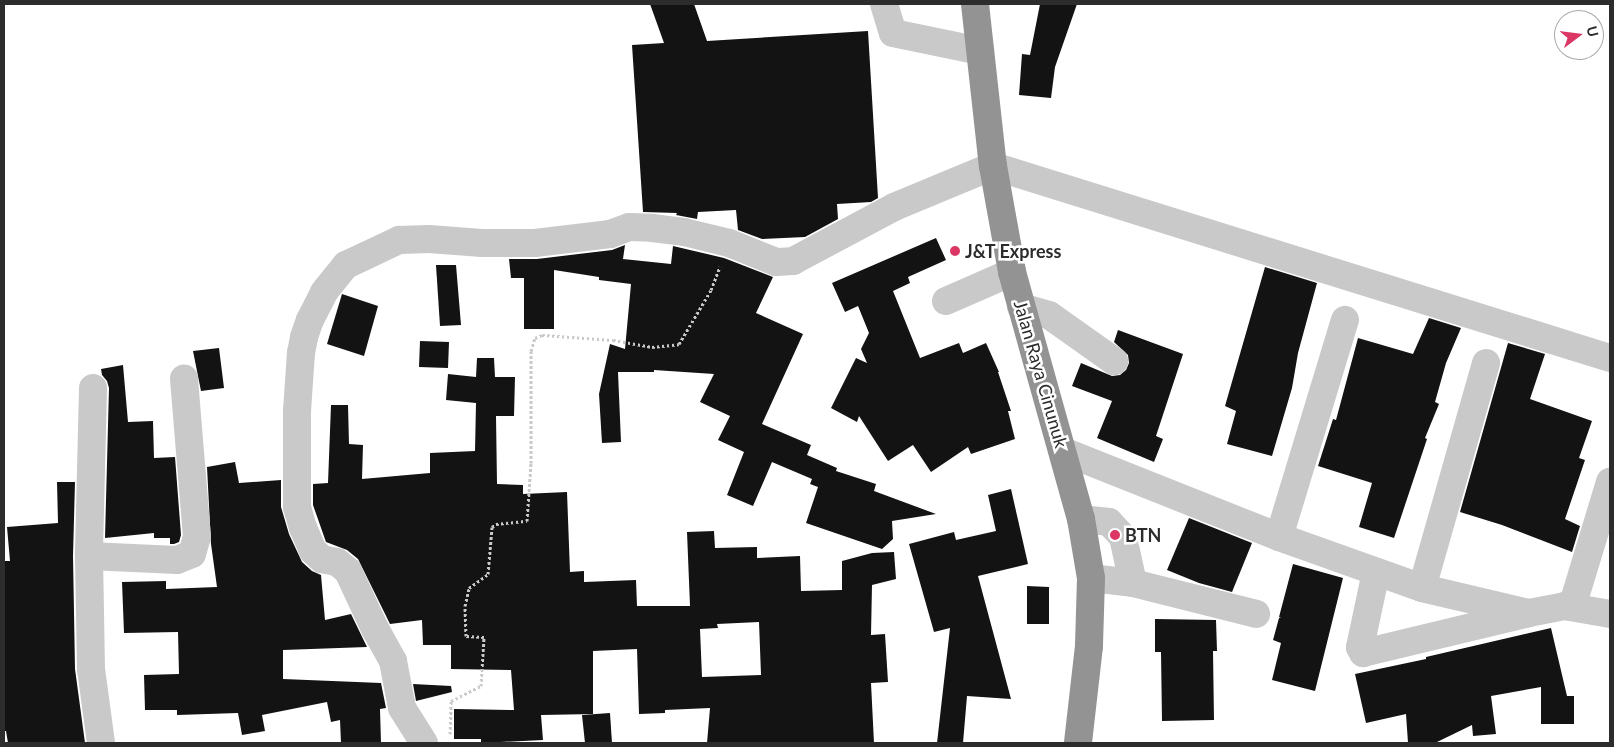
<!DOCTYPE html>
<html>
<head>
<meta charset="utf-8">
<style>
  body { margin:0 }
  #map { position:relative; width:1614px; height:747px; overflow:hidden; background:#fff; font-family:Lato,sans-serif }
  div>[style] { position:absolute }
  .building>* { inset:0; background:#131313 }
  .path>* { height:3px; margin-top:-1.5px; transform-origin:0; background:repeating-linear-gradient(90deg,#c9c9c9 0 2.5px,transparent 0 5px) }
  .minor>* { height:28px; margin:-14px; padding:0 14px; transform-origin:14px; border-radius:14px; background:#c9c9c9 }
  .highway>* { height:28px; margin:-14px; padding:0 14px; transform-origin:14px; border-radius:14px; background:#939393 }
  .dots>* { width:14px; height:14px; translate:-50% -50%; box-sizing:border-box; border:2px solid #fff; border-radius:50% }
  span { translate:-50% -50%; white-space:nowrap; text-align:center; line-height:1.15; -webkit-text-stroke:5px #fff; paint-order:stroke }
  .poi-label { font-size:18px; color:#2c2c2c; font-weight:700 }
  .left { translate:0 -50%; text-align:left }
  .street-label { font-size:18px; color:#2c2c2c }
  .frame { position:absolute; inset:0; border:5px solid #2c2c2c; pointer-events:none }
  .north { position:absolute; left:1554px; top:10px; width:50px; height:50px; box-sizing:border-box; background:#fff; border:1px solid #ababab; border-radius:50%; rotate:75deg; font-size:14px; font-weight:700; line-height:20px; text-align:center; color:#2c2c2c }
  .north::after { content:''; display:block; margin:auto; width:18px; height:22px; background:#dc3664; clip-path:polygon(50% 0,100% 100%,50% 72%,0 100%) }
</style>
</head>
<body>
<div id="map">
  <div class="building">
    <i style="clip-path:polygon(650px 4px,694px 4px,707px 41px,868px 31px,878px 198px,871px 202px,837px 204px,838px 219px,805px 237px,762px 239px,738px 230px,736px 210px,698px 212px,697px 219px,676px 215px,677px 213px,643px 212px,632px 45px,664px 43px)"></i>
    <i style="clip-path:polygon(1040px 4px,1077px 4px,1055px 67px,1051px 98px,1019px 95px,1022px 54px,1030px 55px)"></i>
    <i style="clip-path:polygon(936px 238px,946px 260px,908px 277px,910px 283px,893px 291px,920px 358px,959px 343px,963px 353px,986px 343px,999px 372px,998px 372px,1011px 411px,1008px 411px,1015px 439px,971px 454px,968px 447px,931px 472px,913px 445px,888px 461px,859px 416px,857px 422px,831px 408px,856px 358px,867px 363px,861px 349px,869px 333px,858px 306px,845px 312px,832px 283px)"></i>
    <i style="clip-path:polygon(625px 245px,623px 259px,671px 264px,673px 246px,724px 258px,773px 277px,756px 313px,803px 334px,762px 424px,811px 445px,807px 455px,837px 468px,836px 471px,876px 484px,874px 491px,936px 514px,892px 521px,893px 539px,882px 549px,806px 523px,818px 487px,810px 484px,812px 479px,772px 462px,753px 506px,727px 495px,744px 452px,718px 440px,730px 416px,700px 402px,714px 374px,654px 370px,654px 372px,618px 372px,621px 442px,602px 443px,599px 394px,610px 344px,625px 349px,631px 284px,599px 280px,599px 277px,554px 270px,554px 329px,524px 329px,524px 278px,511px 278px,509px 259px,537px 259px,612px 250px)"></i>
    <i style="clip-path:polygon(436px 265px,456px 265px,461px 325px,440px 326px)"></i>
    <i style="clip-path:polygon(1265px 267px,1317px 283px,1298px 353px,1292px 388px,1272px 456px,1227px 444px,1236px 411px,1225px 406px)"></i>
    <i style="clip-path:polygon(342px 294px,378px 306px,364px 356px,327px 344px)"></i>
    <i style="clip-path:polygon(1429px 318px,1461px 328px,1446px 363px,1435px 402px,1439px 404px,1425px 438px,1427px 439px,1394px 538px,1359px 527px,1372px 483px,1318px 466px,1333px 419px,1336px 420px,1358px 338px,1413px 354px)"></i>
    <i style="clip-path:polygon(1118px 330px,1183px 354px,1156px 436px,1163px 439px,1154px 462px,1097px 438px,1112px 401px,1072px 386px,1081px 363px,1112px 376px,1120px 375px,1126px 370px,1129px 363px,1128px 355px,1114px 342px)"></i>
    <i style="clip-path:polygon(420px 341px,449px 342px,448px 368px,419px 367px)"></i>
    <i style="clip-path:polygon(1508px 343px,1545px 354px,1530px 399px,1592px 421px,1579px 458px,1585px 460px,1565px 519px,1580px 526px,1572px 552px,1502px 525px,1460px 512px)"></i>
    <i style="clip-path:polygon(219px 348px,224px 388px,201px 391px,193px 351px)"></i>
    <i style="clip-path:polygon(evenodd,477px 358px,494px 358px,495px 377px,515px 377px,514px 416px,496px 416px,497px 484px,523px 485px,523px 494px,567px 492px,570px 572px,584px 571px,584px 582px,636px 580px,637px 606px,690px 606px,687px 532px,714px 531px,715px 548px,757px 547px,757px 558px,800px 556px,801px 591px,842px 590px,842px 561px,872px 553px,894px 552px,896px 579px,872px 585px,871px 635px,885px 634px,888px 682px,871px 683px,874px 743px,707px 743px,710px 708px,665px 710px,665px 713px,639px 714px,637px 649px,593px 651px,593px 714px,541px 715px,543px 740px,481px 743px,481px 739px,454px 739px,454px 709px,514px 710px,511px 670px,451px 669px,451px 645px,423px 645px,422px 620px,390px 624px,358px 559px,347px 550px,326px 542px,313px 505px,313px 484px,328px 483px,331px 405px,348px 405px,349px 444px,363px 445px,362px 479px,430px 473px,430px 453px,475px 451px,476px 403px,446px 400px,448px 374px,476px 377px,477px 358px,759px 622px,761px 675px,702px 677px,700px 629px,718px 628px,717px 624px,759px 622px)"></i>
    <i style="clip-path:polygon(123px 365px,128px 422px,153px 421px,154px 458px,175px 457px,181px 535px,179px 542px,174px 544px,170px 544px,170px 538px,154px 538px,154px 533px,105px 538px,109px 388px,107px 381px,102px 375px,101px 369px)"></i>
    <i style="clip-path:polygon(235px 462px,239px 483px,281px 480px,281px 507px,289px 534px,302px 562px,312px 571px,321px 575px,325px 620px,351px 614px,367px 647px,283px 650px,283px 679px,381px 683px,386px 708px,380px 709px,381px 743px,341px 743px,340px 720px,331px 722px,327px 702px,262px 715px,265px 731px,242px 735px,238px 713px,177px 715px,177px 710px,145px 710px,144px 675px,179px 674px,178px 632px,124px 633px,122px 582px,166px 581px,166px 589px,217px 587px,211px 544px,207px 467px)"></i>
    <i style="clip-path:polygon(57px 482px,75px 482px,73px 556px,75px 669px,85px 743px,8px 743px,6px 731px,4px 731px,4px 561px,10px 561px,7px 527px,58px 523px)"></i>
    <i style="clip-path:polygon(1011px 489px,1028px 564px,978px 576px,1011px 699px,967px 696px,963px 743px,937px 743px,950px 628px,934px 632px,909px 544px,954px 532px,956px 540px,996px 531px,988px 495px)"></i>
    <i style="clip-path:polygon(1189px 518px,1252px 543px,1232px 592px,1199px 583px,1167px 570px)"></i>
    <i style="clip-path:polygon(1293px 564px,1343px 578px,1315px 691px,1272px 680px,1281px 643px,1273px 640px,1279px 618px,1281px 618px,1279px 617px)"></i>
    <i style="clip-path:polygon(1027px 586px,1049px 587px,1049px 624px,1027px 624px)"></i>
    <i style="clip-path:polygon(1155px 619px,1216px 620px,1217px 651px,1213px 651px,1214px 720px,1162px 721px,1161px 652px,1155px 652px)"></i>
    <i style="clip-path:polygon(1551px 628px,1567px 696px,1574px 696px,1574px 724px,1541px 724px,1541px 687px,1491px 696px,1496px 734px,1473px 736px,1472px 725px,1435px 743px,1408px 743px,1406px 714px,1366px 723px,1355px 674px,1426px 659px,1426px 657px)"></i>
    <i style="clip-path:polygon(413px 684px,451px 686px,452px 692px,416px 701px)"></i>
    <i style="clip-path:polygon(610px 713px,612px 743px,585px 743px,582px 715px)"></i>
  </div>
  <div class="path">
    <i style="left:450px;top:734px;width:33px;rotate:-88deg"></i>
    <i style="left:451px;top:701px;width:34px;rotate:-27deg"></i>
    <i style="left:481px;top:686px;width:49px;rotate:-86.5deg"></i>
    <i style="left:484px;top:637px;width:18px;rotate:-177deg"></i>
    <i style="left:466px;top:636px;width:30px;rotate:-92deg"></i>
    <i style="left:465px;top:606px;width:18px;rotate:-77deg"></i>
    <i style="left:469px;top:588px;width:24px;rotate:-36deg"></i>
    <i style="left:488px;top:574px;width:47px;rotate:-85.1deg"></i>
    <i style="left:492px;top:527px;width:5px;rotate:-37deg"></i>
    <i style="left:496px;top:524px;width:31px;rotate:-6deg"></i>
    <i style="left:527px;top:521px;width:58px;rotate:-86.1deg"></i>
    <i style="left:531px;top:463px;width:112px;rotate:-90deg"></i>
    <i style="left:531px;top:351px;width:14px;rotate:-73deg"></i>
    <i style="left:535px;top:338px;width:8px;rotate:-23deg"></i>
    <i style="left:542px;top:335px;width:71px;rotate:4deg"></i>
    <i style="left:613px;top:340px;width:40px;rotate:10deg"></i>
    <i style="left:652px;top:347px;width:27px;rotate:-6deg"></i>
    <i style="left:679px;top:344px;width:63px;rotate:-59.3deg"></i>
    <i style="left:711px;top:290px;width:25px;rotate:-69deg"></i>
  </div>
  <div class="minor">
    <i style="left:884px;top:4px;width:30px;rotate:73deg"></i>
    <i style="left:893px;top:33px;width:89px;rotate:11.7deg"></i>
    <i style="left:946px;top:301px;width:72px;rotate:-23.7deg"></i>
    <i style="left:1021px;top:307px;width:29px;rotate:16deg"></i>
    <i style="left:1049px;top:315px;width:80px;rotate:35.3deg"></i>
    <i style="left:93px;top:388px;width:168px;rotate:91.4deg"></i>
    <i style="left:89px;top:556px;width:113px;rotate:89deg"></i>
    <i style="left:91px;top:669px;width:75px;rotate:82.3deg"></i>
    <i style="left:1063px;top:451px;width:232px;rotate:21.7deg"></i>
    <i style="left:1279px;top:537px;width:152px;rotate:19.6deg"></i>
    <i style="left:1422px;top:588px;width:110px;rotate:13.2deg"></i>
    <i style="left:1529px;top:613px;width:36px;rotate:-11deg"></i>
    <i style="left:1564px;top:606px;width:47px;rotate:9.9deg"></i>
    <i style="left:1081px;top:519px;width:28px;rotate:6deg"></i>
    <i style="left:1109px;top:522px;width:21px;rotate:47deg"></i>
    <i style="left:1123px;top:537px;width:47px;rotate:77.7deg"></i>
    <i style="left:1279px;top:537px;width:227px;rotate:-73.1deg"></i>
    <i style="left:89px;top:556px;width:88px;rotate:2.6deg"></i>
    <i style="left:177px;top:560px;width:16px;rotate:-22deg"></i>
    <i style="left:192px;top:554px;width:18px;rotate:-74deg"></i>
    <i style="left:197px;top:537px;width:159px;rotate:-94.7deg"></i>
    <i style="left:1376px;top:572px;width:77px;rotate:102deg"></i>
    <i style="left:1360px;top:647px;width:7px;rotate:63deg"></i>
    <i style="left:1363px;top:653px;width:168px;rotate:-13.5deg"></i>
    <i style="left:1091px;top:578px;width:42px;rotate:6.8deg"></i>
    <i style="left:1133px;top:583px;width:127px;rotate:14.1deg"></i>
    <i style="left:1422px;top:588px;width:234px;rotate:-74.1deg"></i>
    <i style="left:1572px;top:607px;width:131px;rotate:-73.1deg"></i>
    <i style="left:424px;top:743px;width:41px;rotate:-122.2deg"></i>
    <i style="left:402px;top:708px;width:48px;rotate:-100.8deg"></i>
    <i style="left:393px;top:661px;width:37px;rotate:-119deg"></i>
    <i style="left:375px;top:629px;width:64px;rotate:-115deg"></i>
    <i style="left:348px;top:571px;width:14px;rotate:-141deg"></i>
    <i style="left:337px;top:562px;width:15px;rotate:-169deg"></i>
    <i style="left:322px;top:559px;width:12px;rotate:-138deg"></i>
    <i style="left:313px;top:551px;width:25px;rotate:-113deg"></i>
    <i style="left:303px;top:528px;width:22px;rotate:-106deg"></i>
    <i style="left:297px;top:507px;width:96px;rotate:-90deg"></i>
    <i style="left:297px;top:411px;width:58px;rotate:-86.1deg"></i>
    <i style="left:301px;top:353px;width:16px;rotate:-79deg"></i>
    <i style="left:304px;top:337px;width:18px;rotate:-71deg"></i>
    <i style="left:310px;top:320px;width:31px;rotate:-63deg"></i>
    <i style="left:324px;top:292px;width:35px;rotate:-51deg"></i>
    <i style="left:346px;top:265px;width:59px;rotate:-25.3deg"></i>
    <i style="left:399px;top:240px;width:30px;rotate:-2deg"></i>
    <i style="left:429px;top:239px;width:53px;rotate:4.3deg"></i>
    <i style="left:482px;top:243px;width:53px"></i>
    <i style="left:535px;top:243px;width:76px;rotate:-6.8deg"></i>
    <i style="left:610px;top:234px;width:20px;rotate:-20deg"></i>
    <i style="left:629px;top:227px;width:23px;rotate:2deg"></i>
    <i style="left:652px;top:228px;width:32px;rotate:7deg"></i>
    <i style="left:684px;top:232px;width:46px;rotate:13.7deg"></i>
    <i style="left:729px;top:243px;width:51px;rotate:22deg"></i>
    <i style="left:776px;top:262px;width:17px;rotate:-3deg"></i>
    <i style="left:793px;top:261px;width:115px;rotate:-28.1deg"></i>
    <i style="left:894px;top:207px;width:107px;rotate:-22.5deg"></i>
    <i style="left:993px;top:166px;width:646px;rotate:17.29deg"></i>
  </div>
  <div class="highway">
    <i style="left:975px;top:4px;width:163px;rotate:83.7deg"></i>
    <i style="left:993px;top:166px;width:108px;rotate:79.8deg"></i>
    <i style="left:1012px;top:272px;width:256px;rotate:74.4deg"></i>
    <i style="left:1081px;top:519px;width:60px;rotate:80.4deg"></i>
    <i style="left:1091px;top:578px;width:68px;rotate:91.7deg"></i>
    <i style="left:1089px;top:646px;width:98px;rotate:96.5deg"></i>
  </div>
  <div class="dots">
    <i style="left:955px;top:251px;background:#dc3664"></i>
    <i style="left:1115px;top:535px;background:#dc3664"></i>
  </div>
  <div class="poi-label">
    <span class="left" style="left:965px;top:251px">J&amp;T Express</span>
    <span class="left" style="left:1125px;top:535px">BTN</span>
  </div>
  <div class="street-label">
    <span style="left:1041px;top:374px;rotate:74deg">Jalan Raya Cinunuk</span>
  </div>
  <div class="frame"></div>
  <div class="north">U</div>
</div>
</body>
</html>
